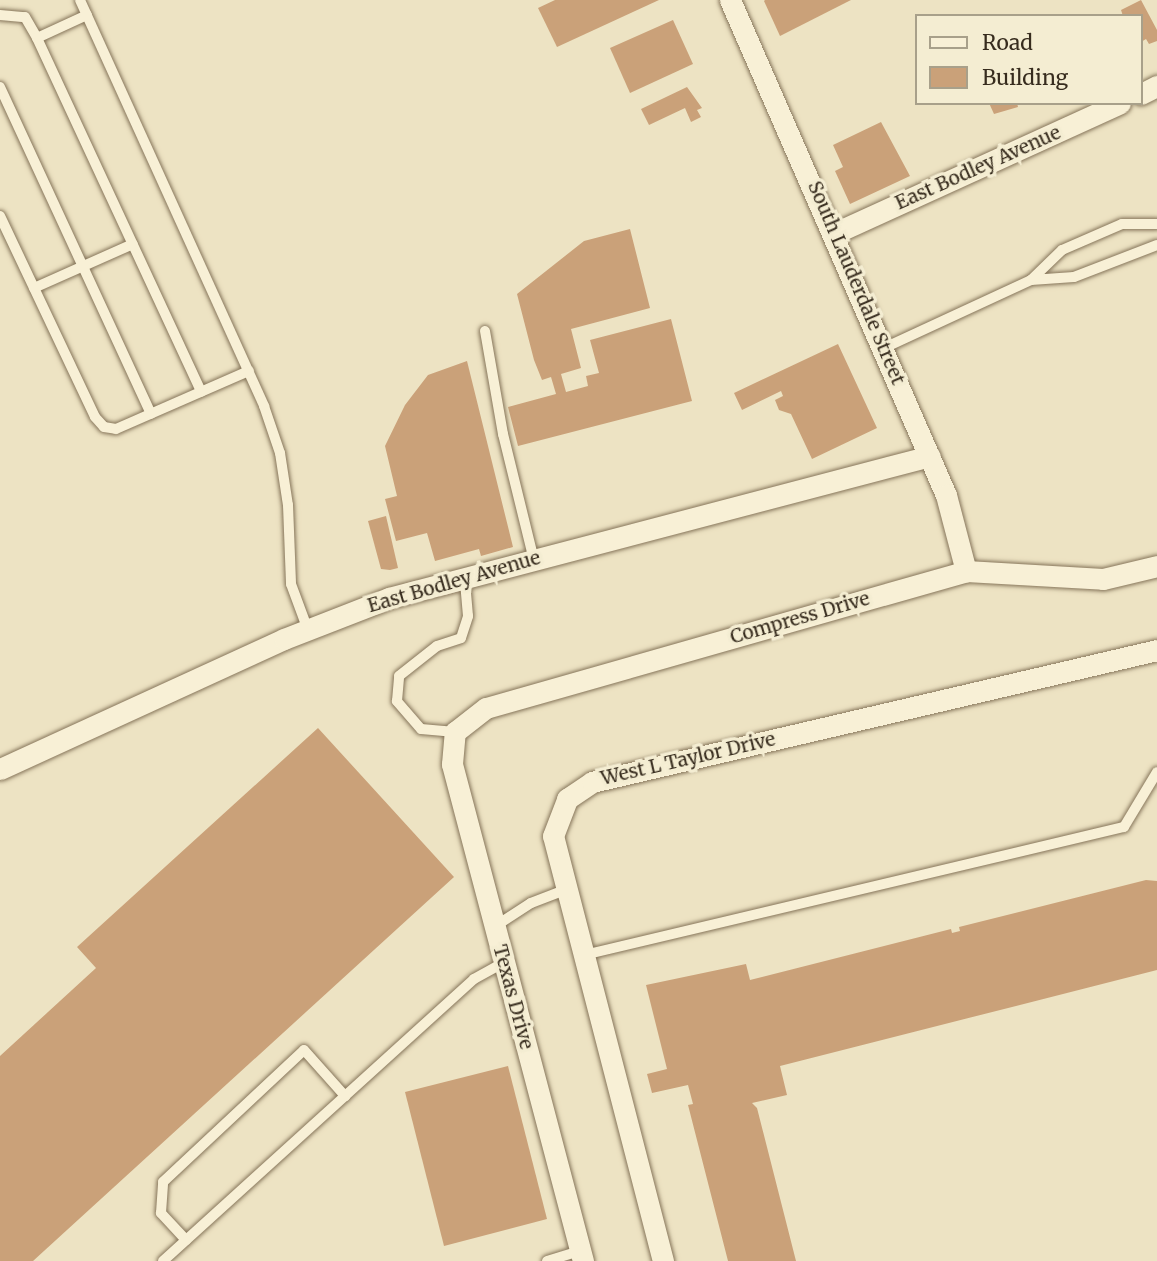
<!DOCTYPE html>
<html>
<head>
<meta charset="utf-8">
<style>
  body { margin:0 }
  #map { position:relative; width:1157px; height:1261px; overflow:hidden; background:#ede3c3; font-family:Merriweather,serif }
  div>[style] { position:absolute }
  .building>* { inset:0; background:#caa179 }
  .roads { filter:drop-shadow(0 0 2px #86755a) drop-shadow(0 0 2px #86755a) }
  .service>* { height:10px; margin:-5px; padding:0 5px; transform-origin:5px; border-radius:5px; background:#f8f0d6 }
  .minor>* { height:21px; margin:-10.5px; padding:0 10.5px; transform-origin:10.5px; border-radius:10.5px; background:#f8f0d6 }
  span { translate:-50% -50%; white-space:nowrap; text-align:center; line-height:1.15; -webkit-text-stroke:7px #f4edd2; paint-order:stroke }
  .street-label { font-size:19px; color:#372c1e }
  .legend { position:absolute; left:915px; top:14px; width:228px; height:91px; box-sizing:border-box; background:#f4edd2; border:2px solid #a8a08a; margin:0; padding:9px 12px; list-style:none; font-size:21px; color:#372c1e }
  .legend li { display:flex; align-items:center; gap:14px; height:35px }
  .legend b { width:35px; border:2px solid #a8a08a }
</style>
</head>
<body>
<div id="map">
  <div class="building">
    <i style="clip-path:polygon(555px 0,659px 0,557px 47px,538px 8px)"></i>
    <i style="clip-path:polygon(851px 0,780px 36px,764px 1px,765px 0)"></i>
    <i style="clip-path:polygon(1141px 0,1157px 30px,1157px 41px,1149px 44px,1146px 39px,1141px 42px,1141px 16px,1123px 16px,1121px 10px)"></i>
    <i style="clip-path:polygon(673px 20px,693px 64px,630px 93px,610px 48px)"></i>
    <i style="clip-path:polygon(687px 87px,702px 108px,697px 110px,701px 117px,691px 122px,685px 108px,649px 125px,641px 109px)"></i>
    <i style="clip-path:polygon(989px 103px,1017px 103px,1018px 107px,994px 114px)"></i>
    <i style="clip-path:polygon(881px 122px,910px 176px,850px 204px,835px 171px,843px 167px,833px 145px)"></i>
    <i style="clip-path:polygon(630px 229px,650px 308px,571px 329px,581px 368px,561px 374px,566px 392px,588px 386px,586px 376px,599px 373px,590px 340px,671px 319px,692px 401px,518px 446px,508px 407px,556px 394px,551px 377px,542px 380px,534px 360px,517px 294px,584px 241px)"></i>
    <i style="clip-path:polygon(838px 344px,877px 428px,812px 459px,791px 414px,779px 410px,775px 400px,783px 396px,781px 391px,742px 410px,734px 393px)"></i>
    <i style="clip-path:polygon(467px 361px,513px 547px,481px 556px,479px 549px,435px 561px,427px 533px,396px 541px,385px 499px,397px 496px,385px 446px,405px 405px,428px 375px)"></i>
    <i style="clip-path:polygon(386px 516px,398px 568px,390px 570px,381px 569px,368px 521px)"></i>
    <i style="clip-path:polygon(318px 728px,454px 877px,33px 1261px,0 1261px,0 1056px,96px 968px,77px 947px)"></i>
    <i style="clip-path:polygon(1146px 880px,1157px 881px,1157px 970px,780px 1066px,787px 1095px,752px 1103px,757px 1108px,796px 1261px,728px 1261px,688px 1105px,693px 1104px,688px 1085px,652px 1093px,647px 1074px,667px 1069px,646px 985px,746px 964px,750px 980px,951px 929px,952px 933px,960px 931px,959px 927px)"></i>
    <i style="clip-path:polygon(508px 1066px,547px 1219px,444px 1246px,405px 1092px)"></i>
  </div>
  <div class="roads">
    <div class="service">
      <i style="left:80px;top:0;width:446px;rotate:65.6deg"></i>
      <i style="left:264px;top:406px;width:50px;rotate:71.2deg"></i>
      <i style="left:280px;top:453px;width:53px;rotate:81.3deg"></i>
      <i style="left:288px;top:505px;width:79px;rotate:87.8deg"></i>
      <i style="left:291px;top:584px;width:49px;rotate:69.7deg"></i>
      <i style="left:0;top:15px;width:25px;rotate:5deg"></i>
      <i style="left:25px;top:17px;width:24px;rotate:60deg"></i>
      <i style="left:37px;top:38px;width:390px;rotate:65.1deg"></i>
      <i style="left:37px;top:38px;width:55px;rotate:-24.7deg"></i>
      <i style="left:0;top:87px;width:360px;rotate:65.2deg"></i>
      <i style="left:0;top:216px;width:222px;rotate:64.7deg"></i>
      <i style="left:95px;top:417px;width:13px;rotate:48deg"></i>
      <i style="left:104px;top:427px;width:12px;rotate:9deg"></i>
      <i style="left:116px;top:429px;width:145px;rotate:-23.6deg"></i>
      <i style="left:1031px;top:280px;width:43px;rotate:-4deg"></i>
      <i style="left:1074px;top:277px;width:89px;rotate:-21.1deg"></i>
      <i style="left:34px;top:288px;width:108px;rotate:-24deg"></i>
      <i style="left:485px;top:331px;width:105px;rotate:80.1deg"></i>
      <i style="left:503px;top:434px;width:130px;rotate:76.2deg"></i>
      <i style="left:884px;top:348px;width:162px;rotate:-24.8deg"></i>
      <i style="left:1031px;top:280px;width:43px;rotate:-44.1deg"></i>
      <i style="left:1062px;top:250px;width:65px;rotate:-23.4deg"></i>
      <i style="left:1122px;top:224px;width:35px"></i>
      <i style="left:455px;top:732px;width:34px;rotate:-175deg"></i>
      <i style="left:421px;top:729px;width:37px;rotate:-131deg"></i>
      <i style="left:397px;top:701px;width:25px;rotate:-85deg"></i>
      <i style="left:399px;top:676px;width:48px;rotate:-38.3deg"></i>
      <i style="left:437px;top:646px;width:25px;rotate:-18deg"></i>
      <i style="left:461px;top:638px;width:23px;rotate:-72deg"></i>
      <i style="left:468px;top:616px;width:38px;rotate:-95deg"></i>
      <i style="left:494px;top:927px;width:44px;rotate:-33deg"></i>
      <i style="left:531px;top:903px;width:39px;rotate:-21deg"></i>
      <i style="left:584px;top:955px;width:555px;rotate:-13.34deg"></i>
      <i style="left:1124px;top:827px;width:64px;rotate:-59deg"></i>
      <i style="left:186px;top:1240px;width:37px;rotate:-133deg"></i>
      <i style="left:161px;top:1213px;width:31px;rotate:-86deg"></i>
      <i style="left:163px;top:1182px;width:193px;rotate:-43.1deg"></i>
      <i style="left:304px;top:1050px;width:62px;rotate:48.3deg"></i>
      <i style="left:163px;top:1261px;width:420px;rotate:-42.2deg"></i>
      <i style="left:474px;top:979px;width:33px;rotate:-29deg"></i>
      <i style="left:547px;top:1261px;width:34px;rotate:-17deg"></i>
    </div>
    <div class="minor">
      <i style="left:730px;top:0;width:540px;rotate:66.43deg"></i>
      <i style="left:946px;top:495px;width:79px;rotate:75.3deg"></i>
      <i style="left:1141px;top:94px;width:18px;rotate:-27deg"></i>
      <i style="left:835px;top:233px;width:313px;rotate:-24.5deg"></i>
      <i style="left:0;top:769px;width:312px;rotate:-24.6deg"></i>
      <i style="left:284px;top:639px;width:113px;rotate:-21.3deg"></i>
      <i style="left:389px;top:598px;width:559px;rotate:-14.71deg"></i>
      <i style="left:583px;top:1261px;width:514px;rotate:-104.77deg"></i>
      <i style="left:452px;top:764px;width:32px;rotate:-85deg"></i>
      <i style="left:455px;top:732px;width:39px;rotate:-38deg"></i>
      <i style="left:486px;top:708px;width:499px;rotate:-15.9deg"></i>
      <i style="left:966px;top:571px;width:137px;rotate:3.3deg"></i>
      <i style="left:1103px;top:579px;width:56px;rotate:-13.5deg"></i>
      <i style="left:663px;top:1261px;width:439px;rotate:-104.5deg"></i>
      <i style="left:553px;top:836px;width:40px;rotate:-69deg"></i>
      <i style="left:567px;top:799px;width:30px;rotate:-34deg"></i>
      <i style="left:592px;top:782px;width:580px;rotate:-13.15deg"></i>
    </div>
  </div>
  <div class="street-label">
    <span style="left:978px;top:168px;rotate:-24deg">East Bodley Avenue</span>
    <span style="left:856px;top:283px;rotate:67deg">South Lauderdale Street</span>
    <span style="left:454px;top:582px;rotate:-16deg">East Bodley Avenue</span>
    <span style="left:800px;top:618px;rotate:-16deg">Compress Drive</span>
    <span style="left:688px;top:759px;rotate:-13deg">West L Taylor Drive</span>
    <span style="left:513px;top:997px;rotate:75deg">Texas Drive</span>
  </div>
  <ul class="legend">
  <li><b style="height:9px;background:#f8f0d6"></b>Road</li>
  <li><b style="height:19px;background:#caa179"></b>Building</li>
  </ul>
</div>
</body>
</html>
